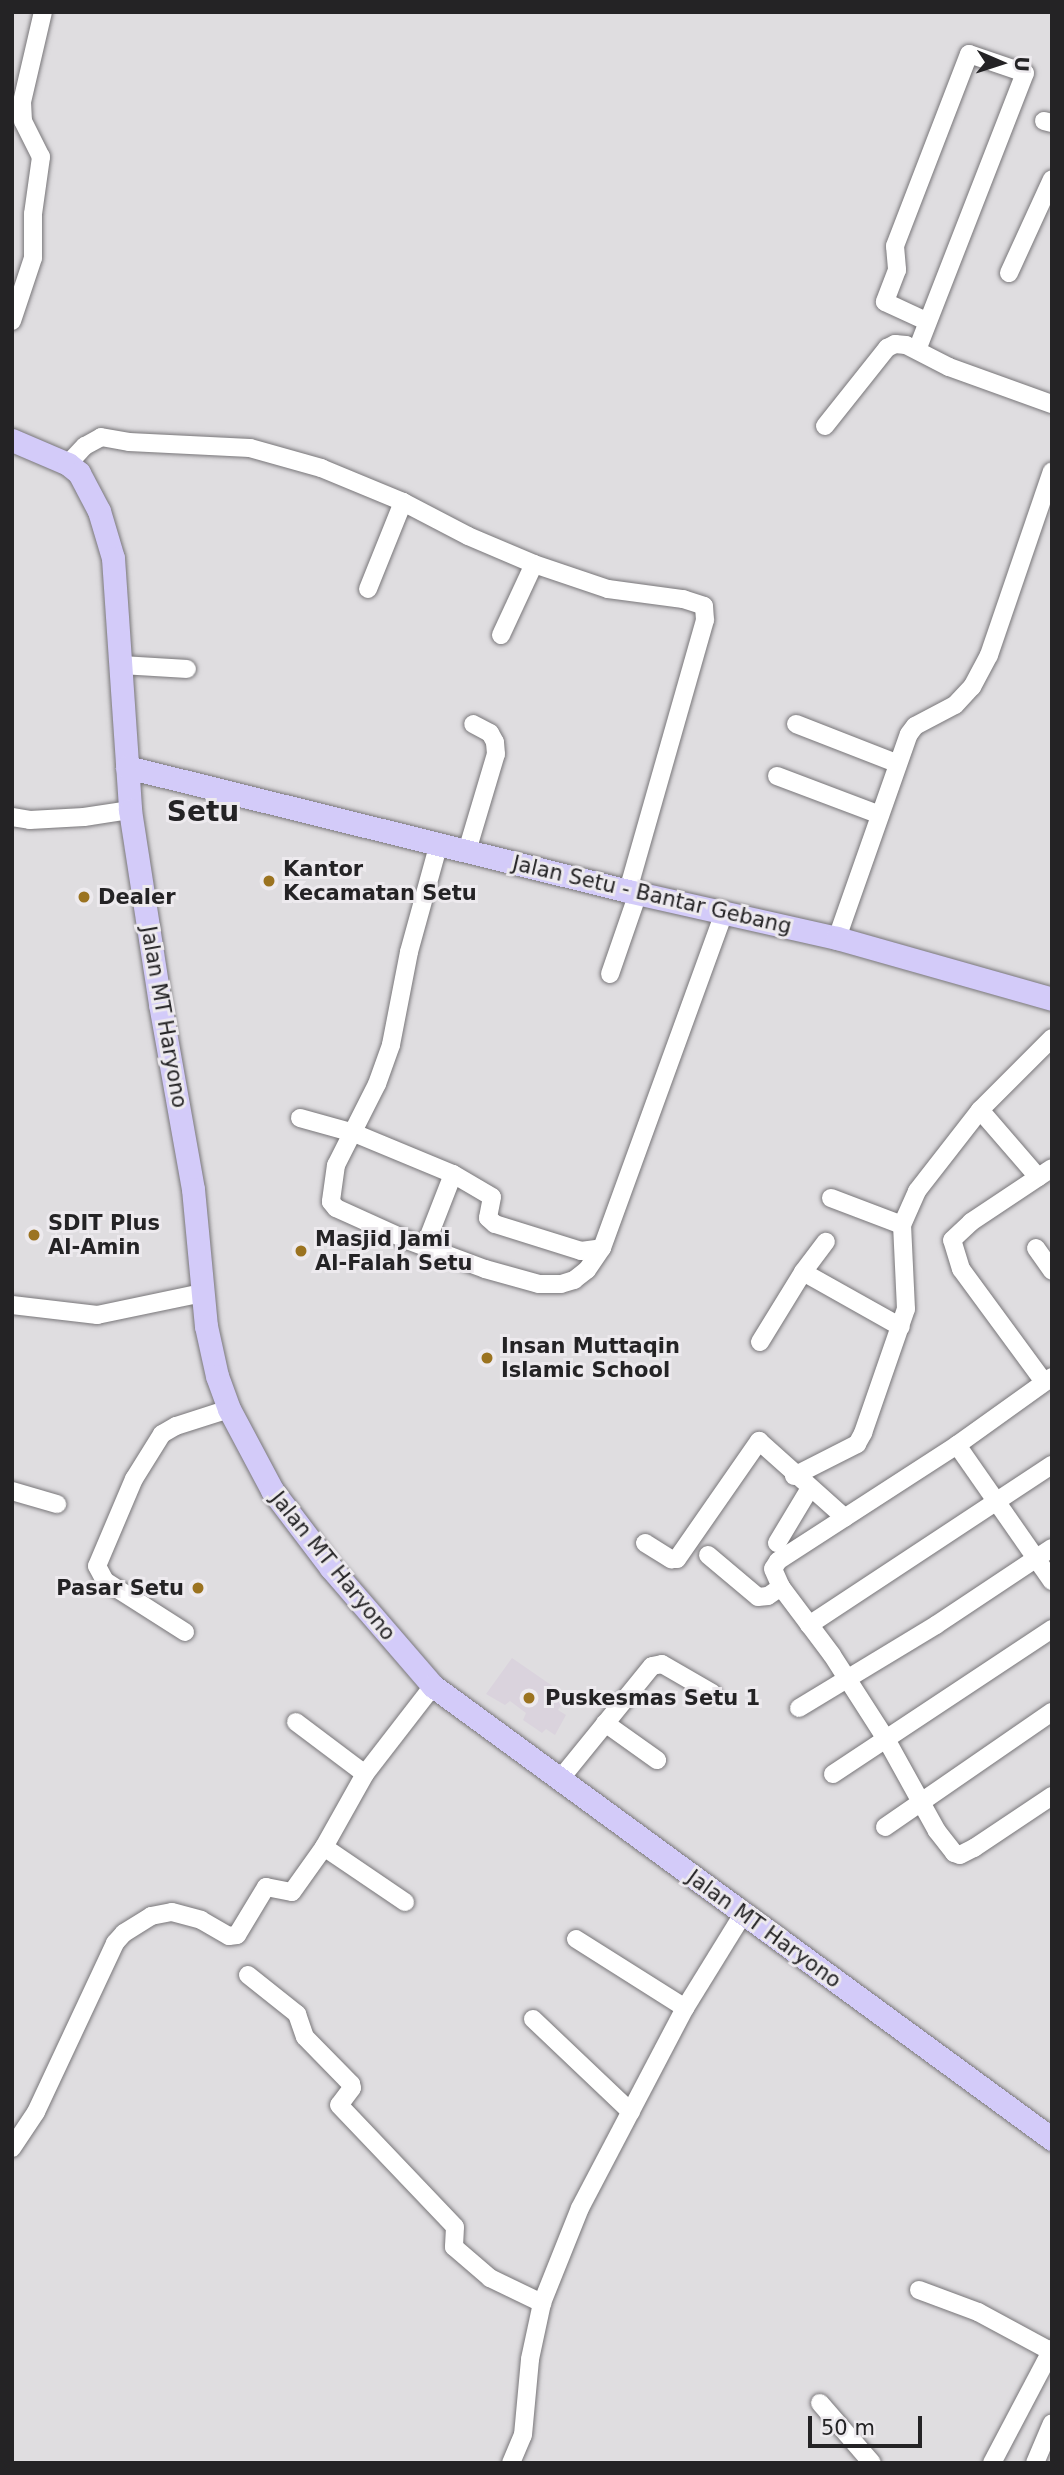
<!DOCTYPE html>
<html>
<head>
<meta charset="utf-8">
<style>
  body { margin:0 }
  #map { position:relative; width:1064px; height:2475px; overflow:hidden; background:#dfdde0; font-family:"DejaVu Sans",sans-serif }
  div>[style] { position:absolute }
  .built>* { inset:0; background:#dad3dd }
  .roads { filter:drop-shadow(0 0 2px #787679) drop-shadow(0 0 2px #787679) }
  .minor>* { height:18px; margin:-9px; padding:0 9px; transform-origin:9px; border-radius:9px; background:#fff }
  .major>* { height:23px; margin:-11.5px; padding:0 11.5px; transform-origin:11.5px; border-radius:11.5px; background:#d3cbf9 }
  .dots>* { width:19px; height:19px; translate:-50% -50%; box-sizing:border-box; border:4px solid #edeaee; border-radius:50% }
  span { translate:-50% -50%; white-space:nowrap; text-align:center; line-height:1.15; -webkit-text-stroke:6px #edeaee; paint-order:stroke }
  .poi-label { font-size:21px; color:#242325; font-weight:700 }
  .left { translate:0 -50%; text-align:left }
  .right { translate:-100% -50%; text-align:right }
  .street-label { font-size:21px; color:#242325 }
  .district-label { font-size:28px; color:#242325; font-weight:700 }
  .frame { position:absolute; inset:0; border:14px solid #242325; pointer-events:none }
  .north { position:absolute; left:966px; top:28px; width:70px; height:70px; -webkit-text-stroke:5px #edeaee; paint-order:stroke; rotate:93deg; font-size:19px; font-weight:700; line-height:28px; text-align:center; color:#242325 }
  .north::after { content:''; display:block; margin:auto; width:24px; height:32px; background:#242325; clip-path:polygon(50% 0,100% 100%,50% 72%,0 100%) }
  .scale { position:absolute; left:808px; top:2416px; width:114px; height:32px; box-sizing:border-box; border:4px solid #242325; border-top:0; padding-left:9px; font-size:21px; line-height:24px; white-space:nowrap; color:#242325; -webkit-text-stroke:5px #edeaee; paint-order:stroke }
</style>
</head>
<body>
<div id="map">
  <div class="built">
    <i style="clip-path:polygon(512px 1658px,567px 1696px,558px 1710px,566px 1715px,555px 1735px,546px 1729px,542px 1733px,523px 1720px,526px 1713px,510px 1701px,505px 1705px,486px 1694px)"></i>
  </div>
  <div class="roads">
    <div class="minor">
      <i style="left:1044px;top:121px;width:8px;rotate:14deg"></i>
      <i style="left:1009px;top:273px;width:103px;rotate:-65.4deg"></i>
      <i style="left:12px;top:321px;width:66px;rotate:-71.6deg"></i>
      <i style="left:33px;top:258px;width:44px;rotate:-90deg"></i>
      <i style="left:33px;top:214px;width:58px;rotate:-82deg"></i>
      <i style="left:41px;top:157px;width:40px;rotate:-116.6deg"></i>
      <i style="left:23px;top:121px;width:19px;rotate:-93deg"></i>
      <i style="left:22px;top:102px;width:92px;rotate:-76.9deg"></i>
      <i style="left:917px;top:350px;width:297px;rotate:-68.7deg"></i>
      <i style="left:1025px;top:73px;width:59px;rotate:-161.3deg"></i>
      <i style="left:969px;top:54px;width:206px;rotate:111.1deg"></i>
      <i style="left:895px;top:246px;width:24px;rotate:85deg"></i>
      <i style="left:897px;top:270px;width:34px;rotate:111deg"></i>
      <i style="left:885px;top:302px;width:45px;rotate:24.9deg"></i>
      <i style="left:825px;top:426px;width:100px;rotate:-51.5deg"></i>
      <i style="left:887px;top:348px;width:9px;rotate:-27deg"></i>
      <i style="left:895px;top:344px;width:11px;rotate:5deg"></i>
      <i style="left:906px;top:345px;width:48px;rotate:27.1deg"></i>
      <i style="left:949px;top:367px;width:109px;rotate:19.8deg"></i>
      <i style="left:68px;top:464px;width:25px;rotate:-47deg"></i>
      <i style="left:85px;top:446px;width:18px;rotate:-29deg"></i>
      <i style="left:101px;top:437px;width:28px;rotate:10deg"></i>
      <i style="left:129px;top:442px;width:121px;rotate:2.8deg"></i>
      <i style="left:250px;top:448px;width:74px;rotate:15.7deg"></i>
      <i style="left:321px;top:468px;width:89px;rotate:22.5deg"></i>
      <i style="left:403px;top:502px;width:73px;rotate:27.6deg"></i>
      <i style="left:468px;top:536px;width:72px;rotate:23deg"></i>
      <i style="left:534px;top:564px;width:78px;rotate:18.7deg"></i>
      <i style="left:608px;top:589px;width:76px;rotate:7.6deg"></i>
      <i style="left:683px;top:599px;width:22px;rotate:18deg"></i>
      <i style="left:704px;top:606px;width:14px;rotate:86deg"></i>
      <i style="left:705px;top:620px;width:282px;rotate:105.9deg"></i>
      <i style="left:368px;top:589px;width:94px;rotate:-68.1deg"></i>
      <i style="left:501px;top:635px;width:78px;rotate:-65.1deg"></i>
      <i style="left:122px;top:665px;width:65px;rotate:3.5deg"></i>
      <i style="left:796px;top:724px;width:107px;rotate:21.3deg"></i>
      <i style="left:777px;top:776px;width:110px;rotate:20.7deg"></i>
      <i style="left:12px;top:817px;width:18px;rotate:9deg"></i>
      <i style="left:30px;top:820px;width:54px;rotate:-3.2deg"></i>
      <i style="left:84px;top:817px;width:47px;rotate:-8.7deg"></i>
      <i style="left:439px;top:843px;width:113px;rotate:105.4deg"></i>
      <i style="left:409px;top:952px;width:95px;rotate:101deg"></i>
      <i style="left:391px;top:1045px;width:41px;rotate:109.7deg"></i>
      <i style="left:377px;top:1084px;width:91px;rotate:116.8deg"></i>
      <i style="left:336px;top:1165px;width:37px;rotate:98deg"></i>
      <i style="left:331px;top:1202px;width:8px;rotate:50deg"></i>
      <i style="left:336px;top:1208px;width:78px;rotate:24.3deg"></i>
      <i style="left:407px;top:1240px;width:83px;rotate:20.4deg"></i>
      <i style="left:485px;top:1269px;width:56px;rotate:15.5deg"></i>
      <i style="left:539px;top:1284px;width:22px"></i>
      <i style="left:561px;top:1284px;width:14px;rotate:-17deg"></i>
      <i style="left:574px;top:1280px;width:16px;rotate:-38deg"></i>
      <i style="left:587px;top:1270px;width:27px;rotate:-56deg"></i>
      <i style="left:602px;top:1248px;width:357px;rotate:-70deg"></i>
      <i style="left:467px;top:851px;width:101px;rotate:-73.4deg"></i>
      <i style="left:496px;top:754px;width:12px;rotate:-95deg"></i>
      <i style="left:495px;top:742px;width:10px;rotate:-119deg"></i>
      <i style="left:490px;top:733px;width:19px;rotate:-152deg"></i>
      <i style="left:837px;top:938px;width:216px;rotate:-70.6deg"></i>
      <i style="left:909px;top:734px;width:10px;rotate:-53deg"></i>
      <i style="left:915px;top:726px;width:45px;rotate:-27.7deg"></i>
      <i style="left:955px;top:705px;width:25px;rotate:-47deg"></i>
      <i style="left:972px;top:687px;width:36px;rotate:-62deg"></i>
      <i style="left:989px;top:655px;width:194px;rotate:-71.1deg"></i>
      <i style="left:610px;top:974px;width:86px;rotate:-70.9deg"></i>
      <i style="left:980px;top:1110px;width:89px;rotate:49.1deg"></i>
      <i style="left:300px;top:1118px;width:56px;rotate:15.5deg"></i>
      <i style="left:354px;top:1133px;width:107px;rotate:22.5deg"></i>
      <i style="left:453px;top:1174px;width:45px;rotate:30.5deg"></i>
      <i style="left:492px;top:1197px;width:21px;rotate:101deg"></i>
      <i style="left:488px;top:1218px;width:9px;rotate:41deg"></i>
      <i style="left:495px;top:1224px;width:90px;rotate:17.4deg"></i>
      <i style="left:581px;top:1251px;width:21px;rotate:-8deg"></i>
      <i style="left:831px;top:1198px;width:76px;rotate:20.8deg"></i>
      <i style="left:425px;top:1246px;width:77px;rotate:-68.7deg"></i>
      <i style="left:1036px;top:1248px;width:28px;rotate:55deg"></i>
      <i style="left:803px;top:1272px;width:112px;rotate:29.3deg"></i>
      <i style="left:12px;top:1305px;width:86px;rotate:6.7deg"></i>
      <i style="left:97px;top:1315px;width:107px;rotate:-11.8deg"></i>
      <i style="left:760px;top:1342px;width:82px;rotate:-58.4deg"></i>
      <i style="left:803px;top:1272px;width:38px;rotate:-53deg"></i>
      <i style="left:1052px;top:1377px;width:117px;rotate:144.4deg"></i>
      <i style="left:957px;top:1445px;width:213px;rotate:147.1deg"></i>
      <i style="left:778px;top:1561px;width:9px;rotate:122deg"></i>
      <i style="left:773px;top:1569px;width:20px;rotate:66deg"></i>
      <i style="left:781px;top:1587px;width:85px;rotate:53.1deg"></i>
      <i style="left:832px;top:1655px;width:100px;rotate:57.3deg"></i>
      <i style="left:886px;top:1739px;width:105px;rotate:61deg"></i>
      <i style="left:937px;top:1831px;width:28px;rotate:52deg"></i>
      <i style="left:954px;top:1853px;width:6px;rotate:18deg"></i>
      <i style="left:960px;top:1855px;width:16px;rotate:-27deg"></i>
      <i style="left:974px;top:1848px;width:94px;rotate:-33.7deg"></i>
      <i style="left:1044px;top:1382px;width:140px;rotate:-126.3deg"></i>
      <i style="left:961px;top:1269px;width:30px;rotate:-107deg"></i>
      <i style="left:952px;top:1240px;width:26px;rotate:-43deg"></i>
      <i style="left:971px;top:1222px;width:97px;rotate:-33.7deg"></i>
      <i style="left:957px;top:1445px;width:166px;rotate:55.1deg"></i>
      <i style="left:794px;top:1476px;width:71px;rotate:-26.9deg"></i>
      <i style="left:857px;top:1444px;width:13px;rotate:-61deg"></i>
      <i style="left:863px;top:1433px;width:131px;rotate:-70.9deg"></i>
      <i style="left:906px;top:1309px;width:84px;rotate:-92.7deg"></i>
      <i style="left:902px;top:1225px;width:37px;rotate:-66deg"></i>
      <i style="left:917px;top:1191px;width:103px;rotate:-52.1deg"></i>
      <i style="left:980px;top:1110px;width:102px;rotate:-45deg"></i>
      <i style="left:12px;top:1491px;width:47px;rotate:16.1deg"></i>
      <i style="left:645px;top:1543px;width:31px;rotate:32deg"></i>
      <i style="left:671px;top:1559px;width:6px"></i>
      <i style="left:677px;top:1559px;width:144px;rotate:-55.2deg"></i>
      <i style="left:759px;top:1441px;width:115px;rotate:41.8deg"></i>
      <i style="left:777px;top:1543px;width:64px;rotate:-59deg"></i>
      <i style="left:708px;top:1555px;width:65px;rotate:40deg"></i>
      <i style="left:758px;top:1597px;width:10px;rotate:-6deg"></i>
      <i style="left:768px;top:1596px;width:16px;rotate:-35deg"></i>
      <i style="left:809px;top:1625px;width:291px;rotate:-33.4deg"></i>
      <i style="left:185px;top:1632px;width:95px;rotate:-147.5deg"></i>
      <i style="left:105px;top:1581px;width:17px;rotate:-118deg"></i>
      <i style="left:97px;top:1566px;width:95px;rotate:-67deg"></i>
      <i style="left:134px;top:1479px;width:53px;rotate:-58.1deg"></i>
      <i style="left:162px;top:1434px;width:16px;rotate:-30deg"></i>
      <i style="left:176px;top:1426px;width:56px;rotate:-17.8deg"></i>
      <i style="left:799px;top:1708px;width:160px;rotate:-31.2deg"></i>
      <i style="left:936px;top:1625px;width:139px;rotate:-33.6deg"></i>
      <i style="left:296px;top:1722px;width:86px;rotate:37deg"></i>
      <i style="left:605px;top:1723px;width:64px;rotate:35.4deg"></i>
      <i style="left:833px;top:1774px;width:263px;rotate:-33.5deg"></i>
      <i style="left:561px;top:1778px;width:144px;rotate:-50.9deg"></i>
      <i style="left:652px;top:1666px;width:10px;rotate:-11deg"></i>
      <i style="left:662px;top:1664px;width:58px;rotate:30.1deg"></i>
      <i style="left:885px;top:1827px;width:203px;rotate:-34.6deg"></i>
      <i style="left:324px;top:1847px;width:98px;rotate:34.2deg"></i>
      <i style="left:576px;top:1939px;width:129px;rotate:32.3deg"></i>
      <i style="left:248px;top:1975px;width:63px;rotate:38.5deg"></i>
      <i style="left:297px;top:2014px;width:24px;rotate:71deg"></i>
      <i style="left:305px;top:2037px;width:66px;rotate:45.6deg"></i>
      <i style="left:351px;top:2084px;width:4px;rotate:76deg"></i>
      <i style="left:352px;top:2088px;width:21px;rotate:127deg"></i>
      <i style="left:339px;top:2105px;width:168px;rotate:46.4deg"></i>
      <i style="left:455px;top:2227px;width:20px;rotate:93deg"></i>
      <i style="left:454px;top:2247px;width:48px;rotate:40.7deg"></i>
      <i style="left:490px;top:2278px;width:58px;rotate:25.7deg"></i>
      <i style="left:533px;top:2019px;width:135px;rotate:43.5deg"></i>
      <i style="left:12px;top:2148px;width:43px;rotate:-56.3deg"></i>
      <i style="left:36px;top:2112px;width:187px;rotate:-64.9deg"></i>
      <i style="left:115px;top:1943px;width:13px;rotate:-48deg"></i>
      <i style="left:124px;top:1933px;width:32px;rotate:-32deg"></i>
      <i style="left:151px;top:1916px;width:21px;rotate:-11deg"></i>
      <i style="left:172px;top:1912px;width:30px;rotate:15deg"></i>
      <i style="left:201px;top:1920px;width:32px;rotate:30deg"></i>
      <i style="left:229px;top:1936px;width:8px;rotate:-7deg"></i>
      <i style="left:237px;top:1935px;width:56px;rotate:-58.9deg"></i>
      <i style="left:266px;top:1887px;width:26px;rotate:11deg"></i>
      <i style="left:292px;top:1892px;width:55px;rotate:-54.6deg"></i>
      <i style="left:324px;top:1847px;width:84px;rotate:-60.7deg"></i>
      <i style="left:365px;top:1774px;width:111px;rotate:-52.3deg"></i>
      <i style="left:919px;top:2290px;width:63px;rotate:20.4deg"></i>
      <i style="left:978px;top:2312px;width:84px;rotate:28.4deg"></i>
      <i style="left:820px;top:2403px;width:79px;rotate:49.1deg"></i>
      <i style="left:511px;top:2463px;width:30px;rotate:-67deg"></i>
      <i style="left:523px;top:2435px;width:76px;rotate:-84.7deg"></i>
      <i style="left:530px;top:2359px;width:57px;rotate:-77.9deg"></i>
      <i style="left:542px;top:2303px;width:102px;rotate:-68.2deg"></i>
      <i style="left:580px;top:2208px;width:226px;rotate:-62.3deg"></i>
      <i style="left:685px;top:2008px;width:110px;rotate:-58.3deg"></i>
      <i style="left:992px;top:2463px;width:129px;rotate:-62.2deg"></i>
      <i style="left:1035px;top:2463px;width:43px;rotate:-67deg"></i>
    </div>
    <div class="major">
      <i style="left:12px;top:440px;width:61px;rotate:23.2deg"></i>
      <i style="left:68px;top:464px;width:14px;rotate:39deg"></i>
      <i style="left:79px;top:473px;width:43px;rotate:62.2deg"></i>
      <i style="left:99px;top:511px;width:49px;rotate:73.4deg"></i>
      <i style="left:113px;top:558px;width:253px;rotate:86.1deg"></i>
      <i style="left:130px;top:810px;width:196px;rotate:81.2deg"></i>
      <i style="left:160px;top:1004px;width:188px;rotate:79.9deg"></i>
      <i style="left:193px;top:1189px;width:138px;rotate:84.6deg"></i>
      <i style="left:206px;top:1326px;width:51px;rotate:77.6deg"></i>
      <i style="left:217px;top:1376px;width:35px;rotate:70deg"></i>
      <i style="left:229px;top:1409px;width:92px;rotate:62deg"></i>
      <i style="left:272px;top:1490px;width:98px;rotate:52.9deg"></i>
      <i style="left:331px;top:1568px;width:156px;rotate:49.2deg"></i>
      <i style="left:433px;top:1686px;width:767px;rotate:36.2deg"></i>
      <i style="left:127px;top:767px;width:516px;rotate:13.9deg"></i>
      <i style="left:628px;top:891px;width:214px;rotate:12.7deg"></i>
      <i style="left:837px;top:938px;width:223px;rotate:15.8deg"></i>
    </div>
  </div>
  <div class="dots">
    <i style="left:269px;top:881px;background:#9b7320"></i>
    <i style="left:84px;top:897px;background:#9b7320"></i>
    <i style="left:34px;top:1235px;background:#9b7320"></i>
    <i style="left:301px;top:1251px;background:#9b7320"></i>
    <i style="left:487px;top:1358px;background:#9b7320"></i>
    <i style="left:198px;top:1588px;background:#9b7320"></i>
    <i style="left:529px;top:1698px;background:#9b7320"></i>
  </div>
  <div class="poi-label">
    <span class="left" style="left:283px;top:881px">Kantor<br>Kecamatan Setu</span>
    <span class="left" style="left:98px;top:897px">Dealer</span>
    <span class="left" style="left:48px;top:1235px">SDIT Plus<br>Al-Amin</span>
    <span class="left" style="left:315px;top:1251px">Masjid Jami<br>Al-Falah Setu</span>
    <span class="left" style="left:501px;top:1358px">Insan Muttaqin<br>Islamic School</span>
    <span class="right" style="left:184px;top:1588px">Pasar Setu</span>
    <span class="left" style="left:545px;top:1698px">Puskesmas Setu 1</span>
  </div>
  <div class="street-label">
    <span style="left:652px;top:895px;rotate:13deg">Jalan Setu - Bantar Gebang</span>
    <span style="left:164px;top:1017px;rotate:80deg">Jalan MT Haryono</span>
    <span style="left:333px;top:1566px;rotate:51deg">Jalan MT Haryono</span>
    <span style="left:764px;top:1929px;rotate:36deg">Jalan MT Haryono</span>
  </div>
  <div class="district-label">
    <span style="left:203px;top:812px">Setu</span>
  </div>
  <div class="frame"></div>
  <div class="north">U</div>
  <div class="scale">50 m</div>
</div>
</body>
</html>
